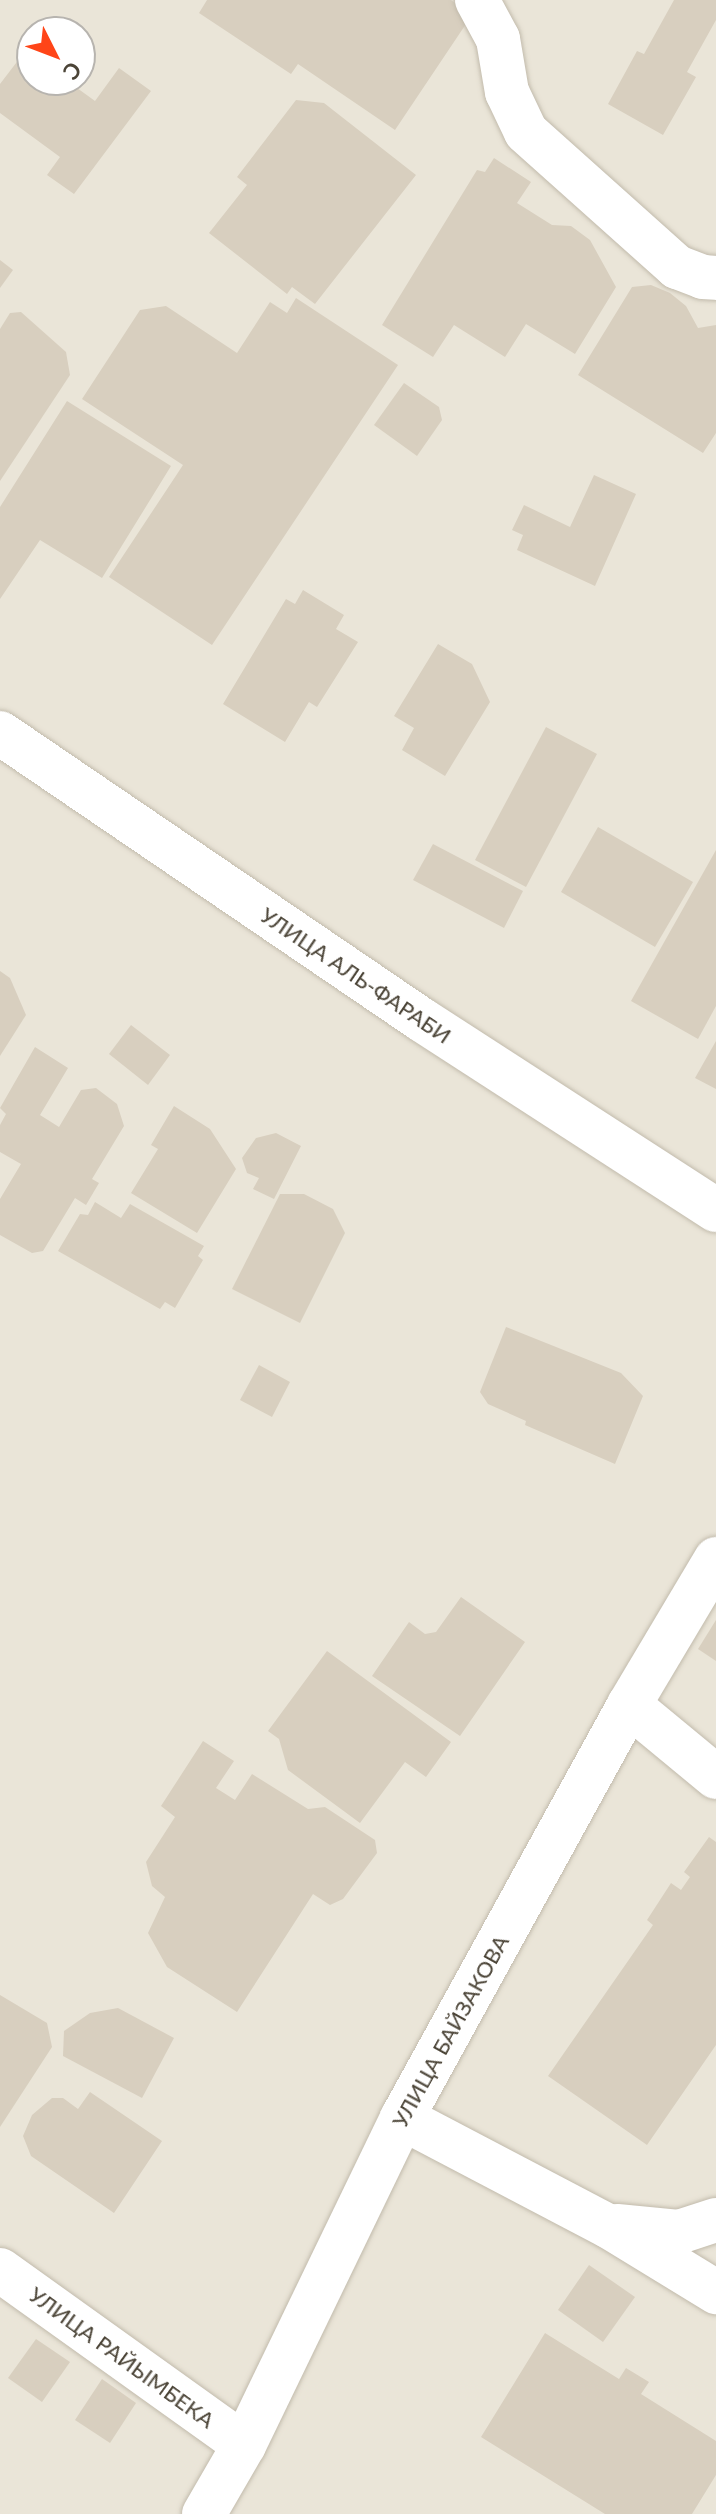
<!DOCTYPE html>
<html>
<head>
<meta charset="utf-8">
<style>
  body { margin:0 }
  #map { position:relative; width:716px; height:2514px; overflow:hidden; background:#f6f3ea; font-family:Lato,sans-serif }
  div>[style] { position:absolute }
  .residential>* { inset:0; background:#eae5d8 }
  .building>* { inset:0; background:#d8cfbf }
  .roads { filter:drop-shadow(0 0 2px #c2bbac) drop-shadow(0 0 2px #c2bbac) }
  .minor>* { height:44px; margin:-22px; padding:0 22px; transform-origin:22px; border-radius:22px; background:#fff }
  span { translate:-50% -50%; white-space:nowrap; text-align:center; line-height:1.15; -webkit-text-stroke:7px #fff; paint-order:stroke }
  .street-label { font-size:22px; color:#4b4437 }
  .north { position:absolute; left:16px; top:16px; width:80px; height:80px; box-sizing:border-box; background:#fff; border:2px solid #b7b4af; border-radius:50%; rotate:132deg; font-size:22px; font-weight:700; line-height:32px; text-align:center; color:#4b4437 }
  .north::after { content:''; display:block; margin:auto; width:28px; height:36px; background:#ff4518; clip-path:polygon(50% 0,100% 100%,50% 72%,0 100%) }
</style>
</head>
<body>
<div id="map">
  <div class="residential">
    <i style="clip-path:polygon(evenodd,0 0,716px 0,716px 2514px,0 2514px,0 0,32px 32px,80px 32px,80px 80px,32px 80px,32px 32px)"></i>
  </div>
  <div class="building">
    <i style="clip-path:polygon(207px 0,451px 0,472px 15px,395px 130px,298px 64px,291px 74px,199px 13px)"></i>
    <i style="clip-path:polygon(674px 0,716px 0,716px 20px,687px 72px,696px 77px,663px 135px,608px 104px,637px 51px,644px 54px)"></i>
    <i style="clip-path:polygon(26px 50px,32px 54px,32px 80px,66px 80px,95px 101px,119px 68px,151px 91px,74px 194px,47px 175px,60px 157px,0 113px,0 84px)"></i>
    <i style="clip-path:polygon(296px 100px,324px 103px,416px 175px,315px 304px,292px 287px,287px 294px,209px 233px,247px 185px,237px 177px)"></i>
    <i style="clip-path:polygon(494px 158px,531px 182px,517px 203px,552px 225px,571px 226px,590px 240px,616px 287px,575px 354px,526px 324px,505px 357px,454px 325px,433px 357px,382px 325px,477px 170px,485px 172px)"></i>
    <i style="clip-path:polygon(0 260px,13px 270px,0 288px)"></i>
    <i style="clip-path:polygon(651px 285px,670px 293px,686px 306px,698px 328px,716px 325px,716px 433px,703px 453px,578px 375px,632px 287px)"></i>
    <i style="clip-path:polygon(296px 298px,398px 365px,212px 645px,109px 577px,183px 465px,82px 399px,140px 310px,166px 306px,237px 353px,270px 302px,287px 313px)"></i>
    <i style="clip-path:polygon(21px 312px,66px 352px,70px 375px,0 481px,0 329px,10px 313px)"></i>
    <i style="clip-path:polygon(404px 383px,439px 407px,442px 420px,417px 456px,374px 425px)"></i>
    <i style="clip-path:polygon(67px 401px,171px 466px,102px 578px,40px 540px,0 599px,0 507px)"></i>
    <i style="clip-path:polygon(594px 475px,636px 494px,595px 586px,517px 550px,523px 535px,512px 530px,524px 505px,570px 527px)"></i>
    <i style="clip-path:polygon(303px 590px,344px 615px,336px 629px,358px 642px,317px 707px,309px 702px,285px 742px,223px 704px,286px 599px,295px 604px)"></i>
    <i style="clip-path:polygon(438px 644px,472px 664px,490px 702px,445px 776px,402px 750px,414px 728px,394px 716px)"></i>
    <i style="clip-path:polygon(546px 727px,597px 754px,526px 887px,475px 860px)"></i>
    <i style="clip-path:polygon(598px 827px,693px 882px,655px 947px,561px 892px)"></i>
    <i style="clip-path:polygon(433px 844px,523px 891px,504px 928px,413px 880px)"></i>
    <i style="clip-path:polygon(716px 850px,716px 1006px,698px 1039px,631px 1001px)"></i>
    <i style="clip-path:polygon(0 971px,10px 978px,26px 1015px,0 1056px)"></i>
    <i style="clip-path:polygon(131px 1025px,170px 1055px,148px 1085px,109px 1054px)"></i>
    <i style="clip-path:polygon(716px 1041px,716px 1089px,695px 1078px)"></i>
    <i style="clip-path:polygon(35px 1047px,68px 1068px,40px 1115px,59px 1127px,81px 1090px,96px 1088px,117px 1104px,124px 1126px,92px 1179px,99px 1183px,86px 1205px,75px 1198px,43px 1251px,32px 1253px,0 1235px,0 1199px,21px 1164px,0 1152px,0 1125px,6px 1114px,0 1108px)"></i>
    <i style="clip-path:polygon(174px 1106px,210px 1129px,236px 1169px,197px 1233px,131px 1193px,158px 1149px,151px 1145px)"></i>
    <i style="clip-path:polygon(276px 1133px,301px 1146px,274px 1199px,253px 1189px,259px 1178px,247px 1173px,242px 1158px,256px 1138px)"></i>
    <i style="clip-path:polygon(280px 1194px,304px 1194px,333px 1209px,345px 1233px,300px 1323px,232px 1289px)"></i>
    <i style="clip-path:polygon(95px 1202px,121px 1218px,130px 1204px,204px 1246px,198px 1256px,203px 1260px,175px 1308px,165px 1302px,160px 1309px,58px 1251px,80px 1214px,88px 1215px)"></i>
    <i style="clip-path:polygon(506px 1327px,621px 1373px,643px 1396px,615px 1464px,525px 1425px,526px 1421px,488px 1404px,480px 1392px)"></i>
    <i style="clip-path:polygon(259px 1365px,290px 1382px,272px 1417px,240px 1400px)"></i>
    <i style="clip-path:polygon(461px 1597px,525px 1642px,460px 1736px,372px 1676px,409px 1622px,425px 1634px,436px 1632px)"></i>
    <i style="clip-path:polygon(716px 1620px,716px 1661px,698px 1649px)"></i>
    <i style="clip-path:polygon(327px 1651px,451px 1742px,426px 1777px,405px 1762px,360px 1823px,288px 1770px,279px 1739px,268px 1731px)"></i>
    <i style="clip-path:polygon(203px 1741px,234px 1761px,216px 1788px,235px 1800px,252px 1774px,308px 1809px,325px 1807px,375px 1840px,377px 1853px,343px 1899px,330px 1905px,313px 1894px,237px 2012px,167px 1967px,148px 1933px,165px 1897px,152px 1886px,146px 1862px,175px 1817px,161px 1806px)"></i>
    <i style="clip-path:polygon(709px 1837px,716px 1842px,716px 2045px,647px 2145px,548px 2076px,653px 1925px,647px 1920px,671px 1883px,681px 1890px,690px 1877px,684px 1872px)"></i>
    <i style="clip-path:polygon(0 1995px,47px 2023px,52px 2047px,0 2127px)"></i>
    <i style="clip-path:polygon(118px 2008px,174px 2038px,142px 2098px,63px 2056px,64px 2031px,90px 2013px)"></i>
    <i style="clip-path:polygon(90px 2092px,162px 2141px,114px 2213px,31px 2156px,23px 2136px,32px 2115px,52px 2098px,63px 2098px,78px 2109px)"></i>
    <i style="clip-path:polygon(589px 2265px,635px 2297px,603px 2342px,558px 2310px)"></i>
    <i style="clip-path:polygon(545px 2333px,619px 2379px,626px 2368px,649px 2382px,641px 2394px,716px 2441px,716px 2475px,692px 2514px,605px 2514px,481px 2437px)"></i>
    <i style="clip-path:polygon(36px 2339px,70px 2362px,42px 2402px,8px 2378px)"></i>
    <i style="clip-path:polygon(102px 2379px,136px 2403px,110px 2443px,75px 2420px)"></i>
  </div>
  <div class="roads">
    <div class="minor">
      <i style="left:477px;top:0;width:44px;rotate:61.7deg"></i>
      <i style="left:498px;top:39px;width:54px;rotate:80.4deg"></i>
      <i style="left:507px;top:92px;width:44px;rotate:64.6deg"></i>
      <i style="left:526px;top:132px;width:203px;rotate:41.8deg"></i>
      <i style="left:677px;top:267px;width:28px;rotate:21deg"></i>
      <i style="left:703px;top:277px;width:13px;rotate:4deg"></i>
      <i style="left:0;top:733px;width:510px;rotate:34.22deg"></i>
      <i style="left:422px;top:1020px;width:350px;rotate:32.9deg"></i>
      <i style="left:629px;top:1705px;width:113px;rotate:39.6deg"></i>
      <i style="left:402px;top:2118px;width:233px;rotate:27.7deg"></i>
      <i style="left:608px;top:2226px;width:127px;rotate:31.4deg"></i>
      <i style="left:617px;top:2226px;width:62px;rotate:5.5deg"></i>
      <i style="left:679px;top:2232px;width:39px;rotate:-18deg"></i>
      <i style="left:0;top:2270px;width:300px;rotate:35.6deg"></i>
      <i style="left:204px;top:2514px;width:80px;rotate:-59.9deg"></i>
      <i style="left:244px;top:2445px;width:363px;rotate:-64.2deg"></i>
      <i style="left:402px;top:2118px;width:471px;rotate:-61.2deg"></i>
      <i style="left:629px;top:1705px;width:170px;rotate:-59.2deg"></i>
    </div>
  </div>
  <div class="street-label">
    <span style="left:356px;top:975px;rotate:34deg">УЛИЦА АЛЬ-ФАРАБИ</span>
    <span style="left:450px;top:2031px;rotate:-61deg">УЛИЦА БАЙЗАКОВА</span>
    <span style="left:122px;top:2357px;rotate:36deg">УЛИЦА РАЙЫМБЕКА</span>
  </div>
  <div class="north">С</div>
</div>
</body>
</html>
